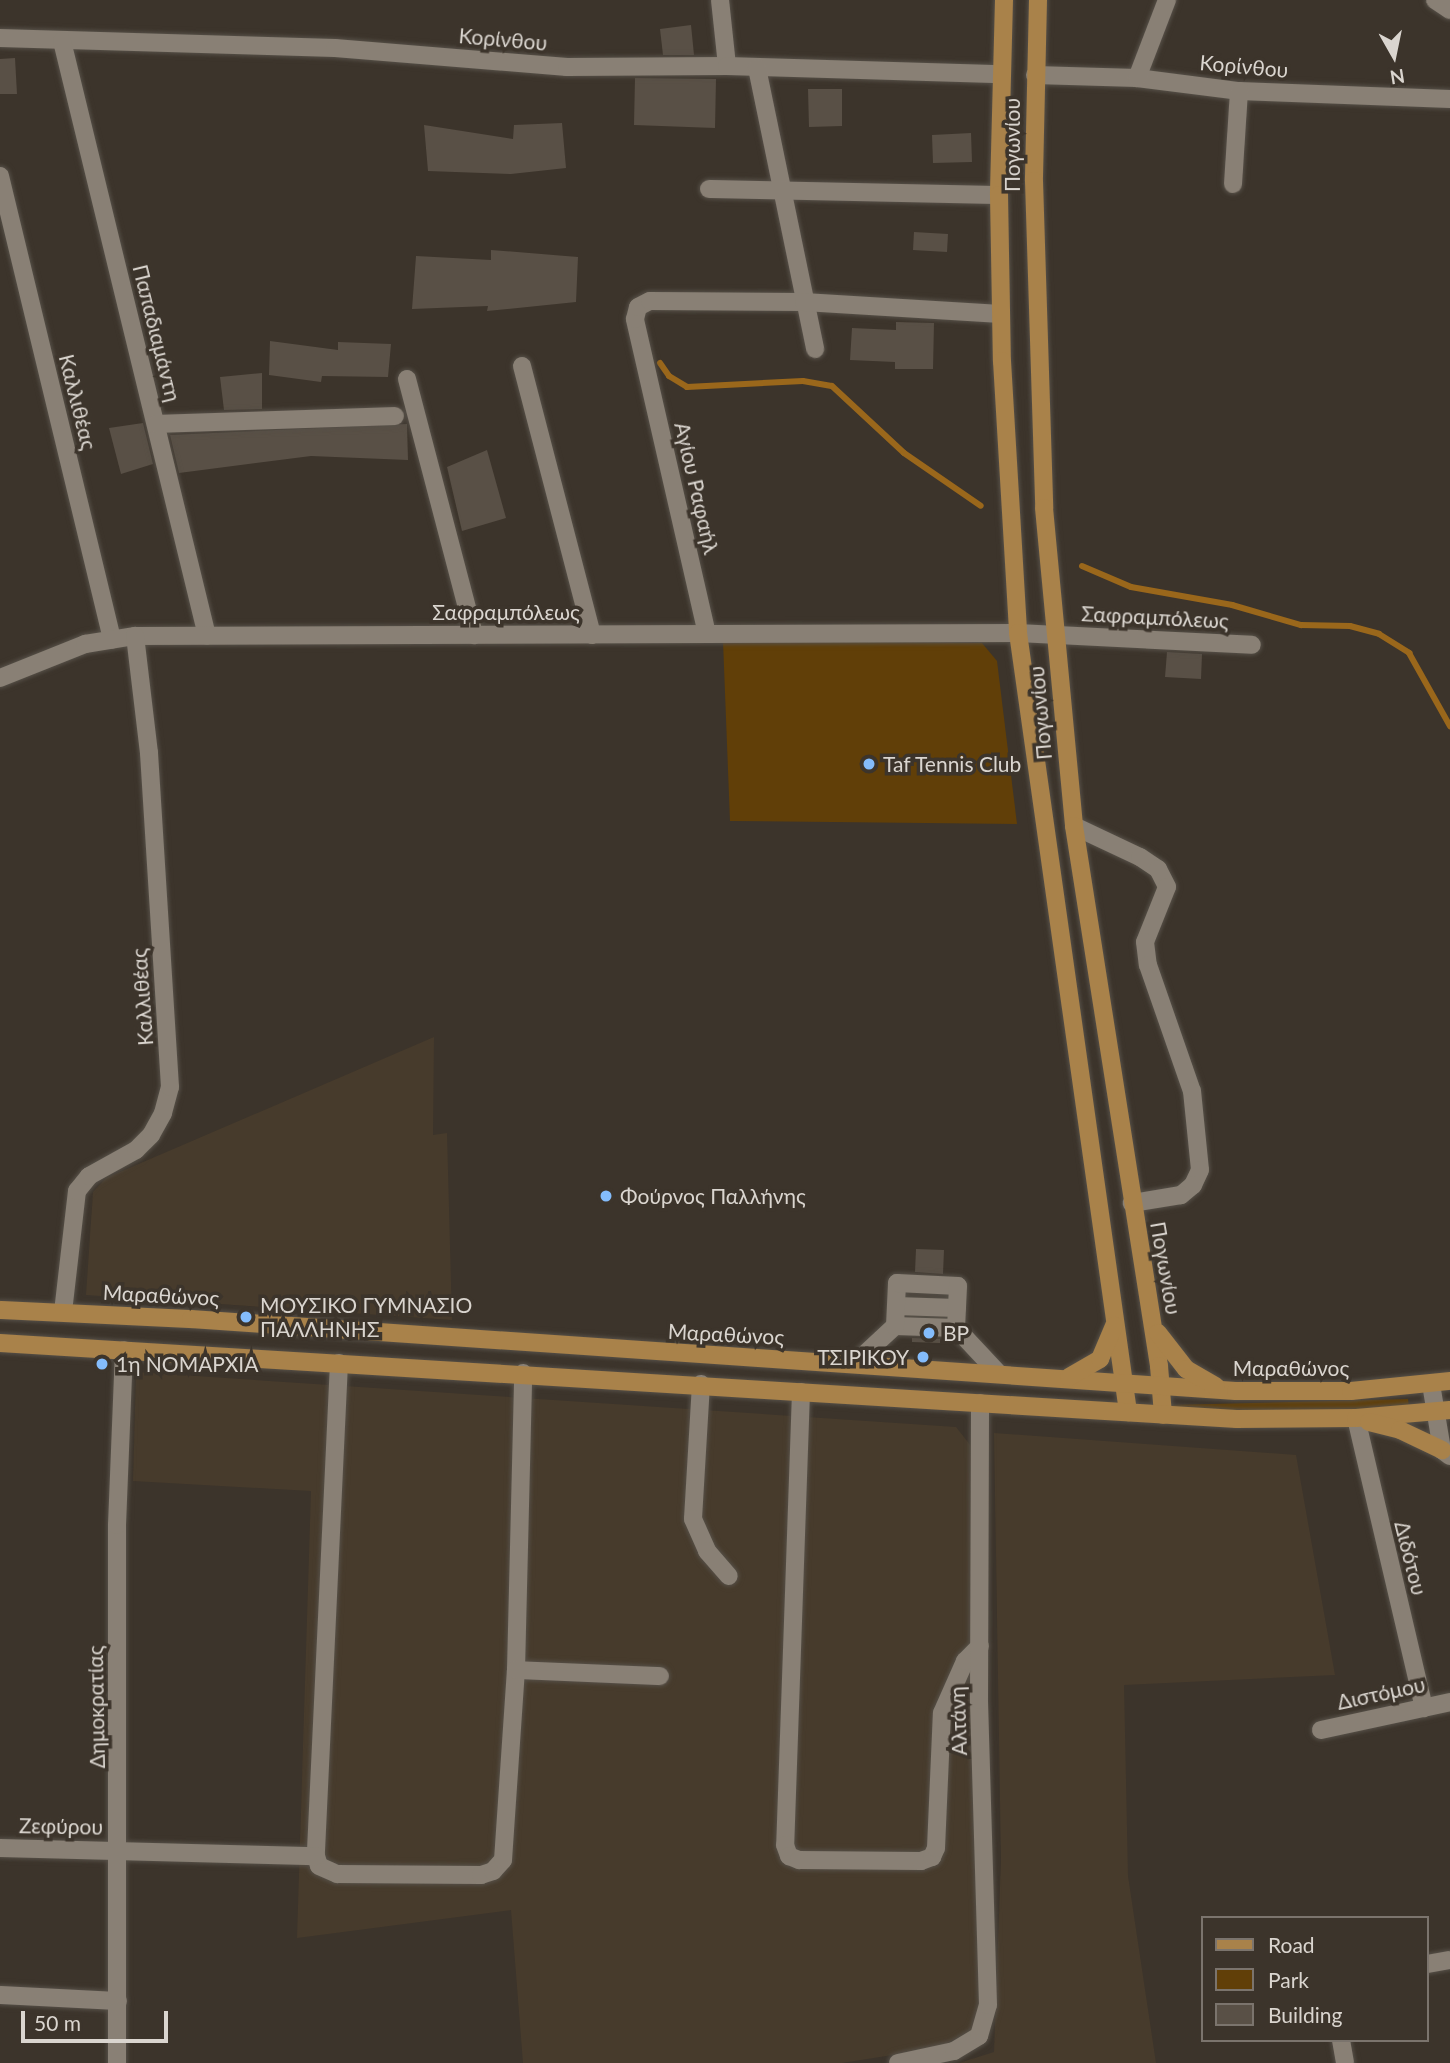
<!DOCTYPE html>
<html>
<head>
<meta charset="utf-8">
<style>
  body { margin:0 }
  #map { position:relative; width:1450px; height:2063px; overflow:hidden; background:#3c342b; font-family:Lato,sans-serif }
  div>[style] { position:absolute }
  .built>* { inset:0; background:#473b2c }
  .green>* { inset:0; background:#613f08 }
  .stream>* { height:6px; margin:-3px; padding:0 3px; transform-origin:3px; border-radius:3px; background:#9a671b }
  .building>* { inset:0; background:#595046 }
  .roads { filter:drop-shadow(0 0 2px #565048) drop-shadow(0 0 2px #565048) }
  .minor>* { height:18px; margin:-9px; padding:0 9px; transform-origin:9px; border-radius:9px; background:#898075 }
  .major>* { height:18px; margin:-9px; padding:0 9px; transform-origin:9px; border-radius:9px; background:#a9824a }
  .dots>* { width:19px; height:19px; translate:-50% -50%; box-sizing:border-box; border:4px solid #3c342b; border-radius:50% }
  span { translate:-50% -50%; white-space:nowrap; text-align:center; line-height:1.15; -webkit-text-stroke:7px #3c342b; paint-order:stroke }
  .street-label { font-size:21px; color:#dad5cf }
  .poi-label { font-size:21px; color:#dad5cf }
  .left { translate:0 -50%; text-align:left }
  .right { translate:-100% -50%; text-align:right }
  .legend { position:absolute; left:1201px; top:1916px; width:228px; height:126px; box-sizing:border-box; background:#3c342b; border:2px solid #7b746d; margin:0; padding:9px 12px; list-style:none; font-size:21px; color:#dad5cf }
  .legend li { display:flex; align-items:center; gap:14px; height:35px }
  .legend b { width:35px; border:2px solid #7b746d }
  .north { position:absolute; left:1359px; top:21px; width:70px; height:70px; -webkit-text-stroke:5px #3c342b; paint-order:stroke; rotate:171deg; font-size:19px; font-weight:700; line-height:28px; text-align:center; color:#dad5cf }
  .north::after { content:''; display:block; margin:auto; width:24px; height:32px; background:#dad5cf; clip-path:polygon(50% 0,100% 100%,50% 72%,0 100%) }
  .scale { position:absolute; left:21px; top:2011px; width:147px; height:32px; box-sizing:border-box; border:4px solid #dad5cf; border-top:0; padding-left:9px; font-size:21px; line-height:24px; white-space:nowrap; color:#dad5cf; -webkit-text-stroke:5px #3c342b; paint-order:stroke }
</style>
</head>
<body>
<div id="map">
  <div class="built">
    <i style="clip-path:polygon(434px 1037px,433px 1135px,447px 1133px,452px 1320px,86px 1295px,93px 1192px,106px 1178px)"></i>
    <i style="clip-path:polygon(136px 1372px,956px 1427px,975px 1451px,980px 2006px,972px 2030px,937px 2048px,842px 2063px,523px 2063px,511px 1910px,297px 1938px,311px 1491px,133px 1481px)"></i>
    <i style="clip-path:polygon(994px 1433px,1296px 1455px,1335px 1675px,1124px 1685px,1128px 1876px,1156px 2063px,959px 2063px,994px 2052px,1001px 1860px)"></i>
  </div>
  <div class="green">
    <i style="clip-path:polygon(723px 641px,982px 643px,997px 661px,1017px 824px,730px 821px)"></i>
    <i style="clip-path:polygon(1408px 1399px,1409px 1407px,1354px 1413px,1183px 1410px,1170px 1405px)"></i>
  </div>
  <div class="stream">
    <i style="left:660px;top:363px;width:16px;rotate:55deg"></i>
    <i style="left:669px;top:376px;width:21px;rotate:31deg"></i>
    <i style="left:687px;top:387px;width:116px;rotate:-3deg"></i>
    <i style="left:803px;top:381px;width:29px;rotate:10deg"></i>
    <i style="left:832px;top:386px;width:98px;rotate:42.9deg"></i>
    <i style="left:904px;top:453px;width:93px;rotate:34.5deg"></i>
    <i style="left:1082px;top:566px;width:53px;rotate:23.2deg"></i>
    <i style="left:1131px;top:587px;width:103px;rotate:10.1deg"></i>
    <i style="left:1232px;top:605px;width:72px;rotate:16.2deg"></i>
    <i style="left:1301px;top:625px;width:49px;rotate:1.2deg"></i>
    <i style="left:1350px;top:626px;width:30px;rotate:15deg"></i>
    <i style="left:1379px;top:634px;width:36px;rotate:32deg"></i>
    <i style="left:1409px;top:653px;width:84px;rotate:60.7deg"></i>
  </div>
  <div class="building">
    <i style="clip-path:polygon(691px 25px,694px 55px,663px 55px,660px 29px)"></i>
    <i style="clip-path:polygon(15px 58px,17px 94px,0 94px,0 59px)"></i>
    <i style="clip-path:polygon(635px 78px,716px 79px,715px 128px,634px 125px)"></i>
    <i style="clip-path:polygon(808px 89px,842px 89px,842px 126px,809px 127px)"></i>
    <i style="clip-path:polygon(562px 123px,566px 168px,511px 174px,428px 171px,424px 125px,513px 139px,514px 125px)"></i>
    <i style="clip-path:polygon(971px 133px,972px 162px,933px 163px,932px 135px)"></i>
    <i style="clip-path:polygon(914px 232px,948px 234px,947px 252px,913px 250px)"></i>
    <i style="clip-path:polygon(491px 250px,578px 257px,576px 302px,487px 311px,488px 306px,412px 309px,416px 256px,491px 260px)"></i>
    <i style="clip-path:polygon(896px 322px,934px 323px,933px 369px,895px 369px,895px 362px,850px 360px,852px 328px,896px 330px)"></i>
    <i style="clip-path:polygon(270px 341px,338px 350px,338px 342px,391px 344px,388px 377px,322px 376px,321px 382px,269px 375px)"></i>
    <i style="clip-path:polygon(262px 373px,262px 409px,224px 410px,220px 377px)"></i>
    <i style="clip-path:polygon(143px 423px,153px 464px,121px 474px,109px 428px)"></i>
    <i style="clip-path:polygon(407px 424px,408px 460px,311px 456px,179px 473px,170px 435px)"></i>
    <i style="clip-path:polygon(487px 450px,506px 518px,462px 531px,447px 467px)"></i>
    <i style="clip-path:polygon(1167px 652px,1202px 654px,1201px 679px,1165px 677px)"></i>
    <i style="clip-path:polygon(916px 1249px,944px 1250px,943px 1274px,915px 1272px)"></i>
    <i style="clip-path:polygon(912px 1338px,940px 1339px,940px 1343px,912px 1342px)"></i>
  </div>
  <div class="roads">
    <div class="minor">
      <i style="left:720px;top:0;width:66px;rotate:83.9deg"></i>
      <i style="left:1435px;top:0;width:18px;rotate:34deg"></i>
      <i style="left:0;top:38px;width:335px;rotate:1.7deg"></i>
      <i style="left:335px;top:48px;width:233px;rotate:4.7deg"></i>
      <i style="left:567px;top:67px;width:160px;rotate:-0.4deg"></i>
      <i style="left:727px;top:66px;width:275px;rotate:1.7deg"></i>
      <i style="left:62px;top:41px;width:612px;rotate:76.3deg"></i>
      <i style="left:757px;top:68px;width:287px;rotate:78.3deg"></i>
      <i style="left:1035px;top:75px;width:102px;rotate:1.7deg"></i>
      <i style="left:1137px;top:78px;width:103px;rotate:7.3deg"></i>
      <i style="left:1239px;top:91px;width:211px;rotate:2.2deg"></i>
      <i style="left:1137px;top:78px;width:84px;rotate:-69deg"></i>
      <i style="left:0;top:176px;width:477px;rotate:76.4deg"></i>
      <i style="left:1233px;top:184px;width:93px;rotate:-86.3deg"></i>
      <i style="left:709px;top:189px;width:290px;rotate:1.2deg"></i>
      <i style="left:522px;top:366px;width:278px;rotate:75.4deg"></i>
      <i style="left:407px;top:379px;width:265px;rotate:75.3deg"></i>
      <i style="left:156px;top:424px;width:239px;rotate:-1.9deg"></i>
      <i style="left:707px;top:634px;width:323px;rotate:-102.9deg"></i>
      <i style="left:635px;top:319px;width:12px;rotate:-76deg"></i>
      <i style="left:638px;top:307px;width:13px;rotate:-27deg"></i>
      <i style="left:650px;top:301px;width:154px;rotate:0.4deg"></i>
      <i style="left:804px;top:302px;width:197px;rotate:3.5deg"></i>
      <i style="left:0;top:678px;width:92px;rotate:-21.8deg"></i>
      <i style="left:85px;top:644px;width:51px;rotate:-9.1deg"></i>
      <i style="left:135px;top:636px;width:883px;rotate:-0.19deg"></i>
      <i style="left:1018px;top:633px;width:234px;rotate:2.9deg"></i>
      <i style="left:1074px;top:826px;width:73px;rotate:25.2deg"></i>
      <i style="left:1140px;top:857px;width:22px;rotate:34deg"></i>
      <i style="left:1158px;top:869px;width:20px;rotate:63deg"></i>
      <i style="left:1167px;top:887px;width:59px;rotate:111.8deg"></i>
      <i style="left:1145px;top:942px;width:23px;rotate:83deg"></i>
      <i style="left:1148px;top:965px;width:133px;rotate:70.8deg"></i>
      <i style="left:1192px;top:1091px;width:79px;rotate:84.2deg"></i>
      <i style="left:1200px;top:1170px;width:17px;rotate:115deg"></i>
      <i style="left:1193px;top:1185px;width:16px;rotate:140deg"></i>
      <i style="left:1181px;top:1195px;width:50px;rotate:170.7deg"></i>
      <i style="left:896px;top:1306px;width:61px;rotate:1.9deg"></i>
      <i style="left:63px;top:1312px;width:122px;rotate:-83.4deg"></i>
      <i style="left:77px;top:1191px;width:19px;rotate:-51deg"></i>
      <i style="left:89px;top:1176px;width:54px;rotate:-29deg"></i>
      <i style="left:136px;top:1150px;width:21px;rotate:-45deg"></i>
      <i style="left:151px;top:1135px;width:25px;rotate:-61deg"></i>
      <i style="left:163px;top:1113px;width:27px;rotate:-75deg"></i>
      <i style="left:170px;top:1087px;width:335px;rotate:-93.6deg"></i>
      <i style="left:149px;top:753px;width:118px;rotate:-96.8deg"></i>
      <i style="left:895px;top:1326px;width:61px;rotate:1.9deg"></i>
      <i style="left:956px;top:1328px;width:63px;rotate:46.9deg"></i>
      <i style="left:339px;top:1363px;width:494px;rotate:92.7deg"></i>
      <i style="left:316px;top:1856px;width:10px;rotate:73deg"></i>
      <i style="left:319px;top:1866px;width:20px;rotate:24deg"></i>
      <i style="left:337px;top:1874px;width:144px;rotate:0.4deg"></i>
      <i style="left:481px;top:1875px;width:13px;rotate:-18deg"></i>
      <i style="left:493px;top:1871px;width:15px;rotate:-48deg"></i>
      <i style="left:503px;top:1860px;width:190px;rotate:-86.1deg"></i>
      <i style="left:516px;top:1670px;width:297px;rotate:-88.6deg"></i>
      <i style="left:854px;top:1364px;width:56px;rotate:-42.8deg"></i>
      <i style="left:895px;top:1326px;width:43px;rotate:-87.3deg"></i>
      <i style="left:897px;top:1283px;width:61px;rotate:2.8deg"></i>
      <i style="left:958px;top:1286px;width:42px;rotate:92.7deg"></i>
      <i style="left:701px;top:1384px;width:135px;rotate:93.4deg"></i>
      <i style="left:693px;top:1519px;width:35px;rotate:66deg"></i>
      <i style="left:707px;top:1551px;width:33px;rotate:49deg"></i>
      <i style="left:1431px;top:1384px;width:67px;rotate:80.5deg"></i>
      <i style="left:1442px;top:1450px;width:10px;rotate:37deg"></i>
      <i style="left:801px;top:1392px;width:453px;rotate:92deg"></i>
      <i style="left:785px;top:1845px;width:12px;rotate:70deg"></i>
      <i style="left:789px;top:1856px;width:11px;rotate:22deg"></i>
      <i style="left:799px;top:1860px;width:122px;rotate:0.5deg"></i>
      <i style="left:921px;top:1861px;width:12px;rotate:-20deg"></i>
      <i style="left:932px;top:1857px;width:10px;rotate:-66deg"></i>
      <i style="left:936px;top:1848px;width:135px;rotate:-87.5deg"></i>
      <i style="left:942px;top:1713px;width:57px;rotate:-66.1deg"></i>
      <i style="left:965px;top:1661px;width:21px;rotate:-45deg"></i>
      <i style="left:1356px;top:1418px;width:298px;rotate:76.8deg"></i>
      <i style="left:516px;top:1670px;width:144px;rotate:2.4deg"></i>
      <i style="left:1321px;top:1730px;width:132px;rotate:-12.2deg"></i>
      <i style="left:0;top:1848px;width:316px;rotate:1.5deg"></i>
      <i style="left:1427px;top:1964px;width:23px;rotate:-10deg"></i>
      <i style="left:0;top:1995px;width:118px;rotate:2.9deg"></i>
      <i style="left:1341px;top:2040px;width:23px;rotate:80deg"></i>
      <i style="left:117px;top:2063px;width:538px;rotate:-90deg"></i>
      <i style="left:117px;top:1525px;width:175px;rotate:-87.7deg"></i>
      <i style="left:898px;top:2063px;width:57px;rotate:-12.1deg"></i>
      <i style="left:954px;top:2051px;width:29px;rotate:-31deg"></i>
      <i style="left:979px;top:2036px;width:32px;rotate:-74deg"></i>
      <i style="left:988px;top:2005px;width:305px;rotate:-91.7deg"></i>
      <i style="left:979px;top:1700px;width:297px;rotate:-89.8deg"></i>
    </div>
    <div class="major">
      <i style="left:1004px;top:0;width:195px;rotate:91.5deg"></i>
      <i style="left:999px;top:195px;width:166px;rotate:89deg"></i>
      <i style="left:1002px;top:361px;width:272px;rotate:86.6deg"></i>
      <i style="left:1018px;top:633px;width:787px;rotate:81.96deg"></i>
      <i style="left:1038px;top:0;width:181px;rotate:91.3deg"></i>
      <i style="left:1034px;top:181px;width:327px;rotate:88.2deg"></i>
      <i style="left:1044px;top:508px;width:319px;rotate:84.6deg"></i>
      <i style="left:1074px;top:826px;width:547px;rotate:81.05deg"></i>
      <i style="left:1159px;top:1366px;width:49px;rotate:85.3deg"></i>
      <i style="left:0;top:1310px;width:191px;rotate:2.7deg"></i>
      <i style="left:191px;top:1319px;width:1047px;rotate:3.94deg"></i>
      <i style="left:1236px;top:1391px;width:115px"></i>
      <i style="left:1351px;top:1391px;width:100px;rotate:-5.8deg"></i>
      <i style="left:1158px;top:1333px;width:46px;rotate:52.1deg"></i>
      <i style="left:1186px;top:1369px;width:34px;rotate:30deg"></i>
      <i style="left:0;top:1343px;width:1239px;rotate:3.52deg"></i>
      <i style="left:1237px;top:1419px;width:119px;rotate:-0.5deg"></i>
      <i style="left:1356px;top:1418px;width:94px;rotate:-4.9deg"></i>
      <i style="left:1069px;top:1377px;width:36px;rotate:-30deg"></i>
      <i style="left:1100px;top:1359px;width:36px;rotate:-67deg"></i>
      <i style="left:1369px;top:1422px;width:32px;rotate:14deg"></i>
      <i style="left:1400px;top:1430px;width:47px;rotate:25.5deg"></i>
    </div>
  </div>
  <div class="dots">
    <i style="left:869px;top:764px;background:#84bcfb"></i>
    <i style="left:606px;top:1196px;background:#84bcfb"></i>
    <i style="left:246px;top:1317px;background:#84bcfb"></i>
    <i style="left:929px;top:1333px;background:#84bcfb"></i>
    <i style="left:923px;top:1357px;background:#84bcfb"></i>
    <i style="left:102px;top:1364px;background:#84bcfb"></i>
  </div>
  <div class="street-label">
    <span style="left:503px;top:39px;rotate:5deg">Κορίνθου</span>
    <span style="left:1244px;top:66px;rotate:5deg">Κορίνθου</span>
    <span style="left:1012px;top:145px;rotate:-90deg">Πογωνίου</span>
    <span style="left:157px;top:333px;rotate:76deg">Παπαδιαμάντη</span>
    <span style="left:78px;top:402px;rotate:76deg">Καλλιθέας</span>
    <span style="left:697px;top:488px;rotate:77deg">Αγίου Ραφαήλ</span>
    <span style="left:506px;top:612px">Σαφραμπόλεως</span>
    <span style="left:1155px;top:617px;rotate:3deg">Σαφραμπόλεως</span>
    <span style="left:1040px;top:713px;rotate:-95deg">Πογωνίου</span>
    <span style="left:142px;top:997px;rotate:-94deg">Καλλιθέας</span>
    <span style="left:1166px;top:1268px;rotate:80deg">Πογωνίου</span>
    <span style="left:161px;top:1295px;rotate:3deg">Μαραθώνος</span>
    <span style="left:726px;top:1334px;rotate:3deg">Μαραθώνος</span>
    <span style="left:1291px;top:1368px">Μαραθώνος</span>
    <span style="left:1411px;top:1558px;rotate:76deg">Διδότου</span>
    <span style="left:1381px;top:1693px;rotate:-12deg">Διστόμου</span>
    <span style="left:96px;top:1707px;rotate:-91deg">Δημοκρατίας</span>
    <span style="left:958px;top:1721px;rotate:-92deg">Αλτάνη</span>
    <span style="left:61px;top:1826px;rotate:1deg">Ζεφύρου</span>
  </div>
  <div class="poi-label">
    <span class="left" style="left:883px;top:764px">Taf Tennis Club</span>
    <span class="left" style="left:620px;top:1196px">Φούρνος Παλλήνης</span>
    <span class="left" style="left:260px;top:1317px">ΜΟΥΣΙΚΟ ΓΥΜΝΑΣΙΟ<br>ΠΑΛΛΗΝΗΣ</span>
    <span class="left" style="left:943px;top:1333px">BP</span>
    <span class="right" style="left:909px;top:1357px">ΤΣΙΡΙΚΟΥ</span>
    <span class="left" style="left:116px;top:1364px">1η ΝΟΜΑΡΧΙΑ</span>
  </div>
  <ul class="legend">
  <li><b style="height:9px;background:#a9824a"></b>Road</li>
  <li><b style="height:19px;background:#613f08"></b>Park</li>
  <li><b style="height:19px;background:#595046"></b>Building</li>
  </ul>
  <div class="north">N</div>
  <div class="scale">50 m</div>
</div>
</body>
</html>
